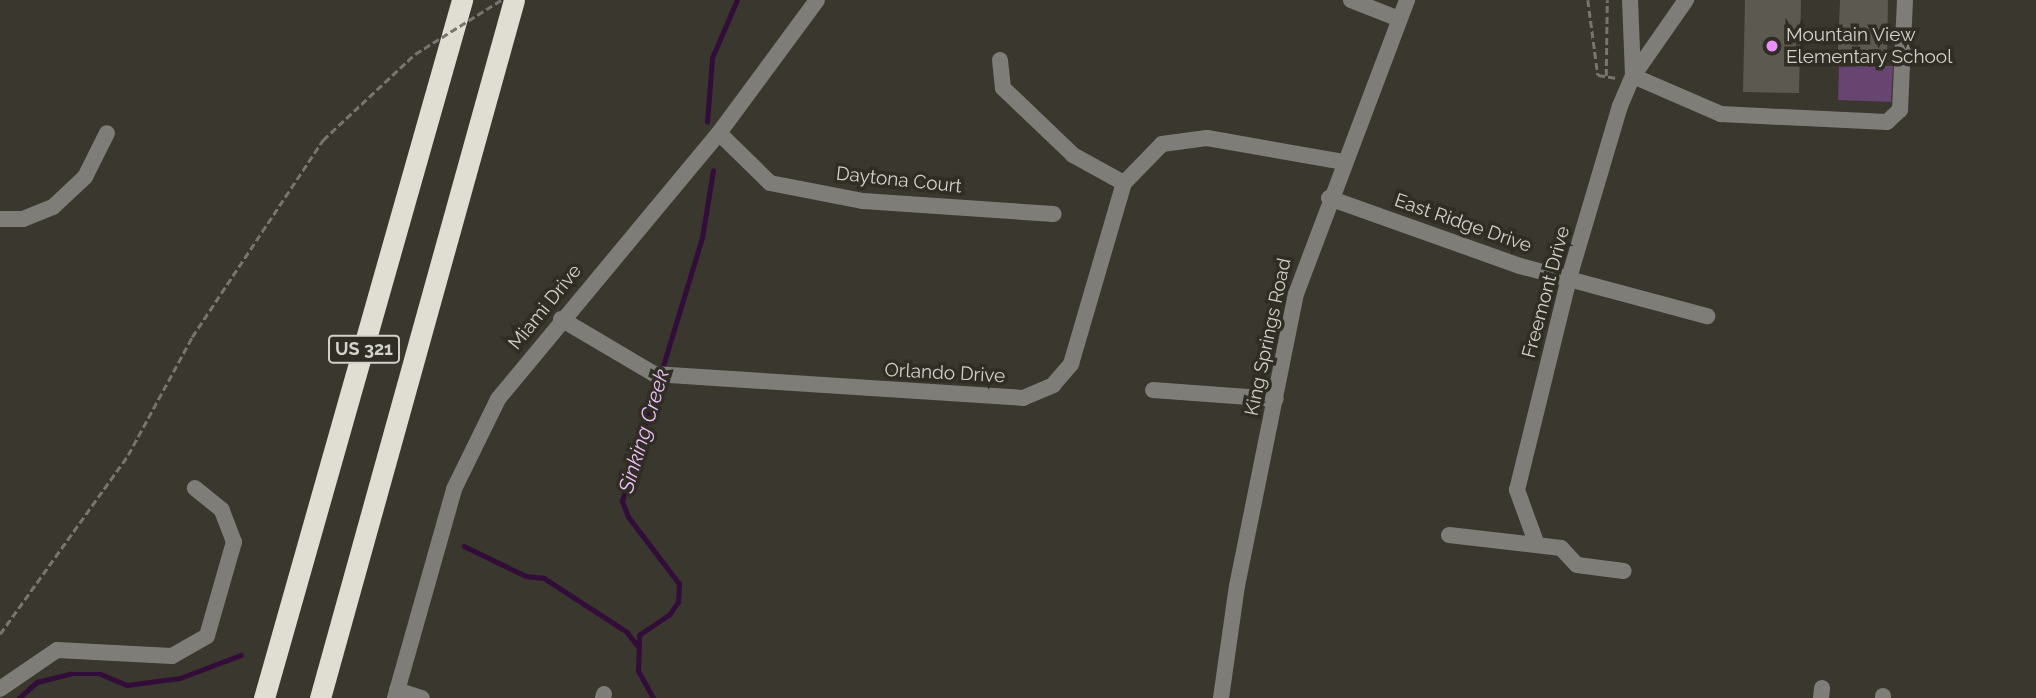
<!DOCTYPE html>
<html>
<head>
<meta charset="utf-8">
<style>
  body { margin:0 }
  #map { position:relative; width:2036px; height:698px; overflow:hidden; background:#39372e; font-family:Raleway,sans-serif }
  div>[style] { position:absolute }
  .green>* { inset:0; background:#684470 }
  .stream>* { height:4.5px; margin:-2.25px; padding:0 2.25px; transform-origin:2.25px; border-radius:2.25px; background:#320d39 }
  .building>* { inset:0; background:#5c5a50 }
  .path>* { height:2.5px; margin-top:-1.25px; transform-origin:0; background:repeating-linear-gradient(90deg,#77756d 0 7px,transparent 0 10.5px) }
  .minor>* { height:16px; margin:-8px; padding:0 8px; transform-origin:8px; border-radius:8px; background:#7e7d78 }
  .highway>* { height:21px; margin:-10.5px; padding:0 10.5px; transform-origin:10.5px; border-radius:10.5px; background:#e0ded3 }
  .path-bridge>* { height:2.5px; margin-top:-1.25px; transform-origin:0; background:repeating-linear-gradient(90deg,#77756d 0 7px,transparent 0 10.5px) }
  .dots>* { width:19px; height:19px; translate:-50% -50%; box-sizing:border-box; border:4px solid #2f2d24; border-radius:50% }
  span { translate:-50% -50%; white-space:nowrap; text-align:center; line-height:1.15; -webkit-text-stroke:7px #2f2d24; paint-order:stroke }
  .shield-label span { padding:2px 5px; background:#2f2d24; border:2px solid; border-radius:5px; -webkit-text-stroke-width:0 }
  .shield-label { font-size:18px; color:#d2d1cb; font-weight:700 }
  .poi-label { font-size:19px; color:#d2d1cb }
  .left { translate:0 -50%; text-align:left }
  .street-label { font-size:19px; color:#d2d1cb }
  .water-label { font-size:21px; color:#efbff9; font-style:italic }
</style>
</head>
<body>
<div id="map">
  <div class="green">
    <i style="clip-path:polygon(1839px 65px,1893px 66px,1891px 102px,1838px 100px)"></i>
  </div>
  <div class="stream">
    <i style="left:707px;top:122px;width:64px;rotate:-85.5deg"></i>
    <i style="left:712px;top:58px;width:63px;rotate:-66.7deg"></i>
    <i style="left:464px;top:546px;width:69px;rotate:25.8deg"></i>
    <i style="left:526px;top:576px;width:18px;rotate:6deg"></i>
    <i style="left:544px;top:578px;width:99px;rotate:33deg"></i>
    <i style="left:627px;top:632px;width:16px;rotate:52deg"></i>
    <i style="left:19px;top:698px;width:24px;rotate:-42deg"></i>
    <i style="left:37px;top:682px;width:34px;rotate:-14deg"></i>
    <i style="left:70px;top:674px;width:31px"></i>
    <i style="left:101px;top:674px;width:28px;rotate:23deg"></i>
    <i style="left:127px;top:685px;width:53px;rotate:-7.5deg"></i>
    <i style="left:180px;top:678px;width:65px;rotate:-20.7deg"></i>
    <i style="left:653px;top:698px;width:31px;rotate:-119deg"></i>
    <i style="left:638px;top:671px;width:36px;rotate:-88deg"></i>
    <i style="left:639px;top:635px;width:36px;rotate:-34deg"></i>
    <i style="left:669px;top:615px;width:16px;rotate:-55deg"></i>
    <i style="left:678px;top:602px;width:18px;rotate:-87deg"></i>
    <i style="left:679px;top:584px;width:84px;rotate:-127.3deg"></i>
    <i style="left:628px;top:517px;width:17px;rotate:-111deg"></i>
    <i style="left:622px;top:501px;width:275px;rotate:-73.1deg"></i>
    <i style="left:702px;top:238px;width:68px;rotate:-80.7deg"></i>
  </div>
  <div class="building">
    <i style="clip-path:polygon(1745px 0,1801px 0,1799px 93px,1743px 92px)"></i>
    <i style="clip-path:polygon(1840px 0,1888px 0,1887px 52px,1838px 51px)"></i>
  </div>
  <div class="path">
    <i style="left:1588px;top:0;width:76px;rotate:82.4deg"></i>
    <i style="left:1598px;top:75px;width:19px;rotate:9deg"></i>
    <i style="left:1606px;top:76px;width:76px;rotate:-89.2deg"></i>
    <i style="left:0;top:634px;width:220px;rotate:-54.4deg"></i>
    <i style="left:128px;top:455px;width:134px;rotate:-61.5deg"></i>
    <i style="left:192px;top:337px;width:237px;rotate:-56.4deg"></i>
    <i style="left:323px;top:140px;width:126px;rotate:-43.1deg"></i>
  </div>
  <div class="minor">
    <i style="left:1351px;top:0;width:52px;rotate:21.6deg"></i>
    <i style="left:1630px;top:0;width:76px;rotate:87.7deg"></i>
    <i style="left:1633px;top:76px;width:96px;rotate:23.4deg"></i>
    <i style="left:1721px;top:114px;width:166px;rotate:2.8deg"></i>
    <i style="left:1887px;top:122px;width:18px;rotate:-43deg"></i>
    <i style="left:1900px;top:110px;width:110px;rotate:-87.4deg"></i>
    <i style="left:1000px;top:60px;width:28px;rotate:84deg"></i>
    <i style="left:1003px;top:88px;width:97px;rotate:43.7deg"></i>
    <i style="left:1073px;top:155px;width:58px;rotate:28.8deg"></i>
    <i style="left:719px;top:133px;width:71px;rotate:44.4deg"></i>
    <i style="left:770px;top:183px;width:95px;rotate:11deg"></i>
    <i style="left:863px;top:201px;width:191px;rotate:3.9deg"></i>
    <i style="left:1329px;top:198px;width:203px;rotate:19.6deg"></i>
    <i style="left:1520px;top:266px;width:194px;rotate:15deg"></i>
    <i style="left:0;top:219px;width:23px"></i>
    <i style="left:23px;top:219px;width:32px;rotate:-22deg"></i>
    <i style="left:53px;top:207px;width:44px;rotate:-43.2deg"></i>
    <i style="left:85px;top:177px;width:49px;rotate:-63.4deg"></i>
    <i style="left:561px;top:319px;width:108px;rotate:30.6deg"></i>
    <i style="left:654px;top:374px;width:370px;rotate:3.7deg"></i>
    <i style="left:1023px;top:398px;width:33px;rotate:-23deg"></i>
    <i style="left:1053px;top:385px;width:28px;rotate:-49deg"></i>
    <i style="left:1071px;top:364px;width:189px;rotate:-73.7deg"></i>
    <i style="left:1124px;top:183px;width:54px;rotate:-45.7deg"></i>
    <i style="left:1162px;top:144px;width:45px;rotate:-7.6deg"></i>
    <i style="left:1207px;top:138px;width:138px;rotate:10deg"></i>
    <i style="left:1153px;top:390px;width:123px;rotate:4.2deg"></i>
    <i style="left:1449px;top:535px;width:113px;rotate:6.6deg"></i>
    <i style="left:1561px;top:548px;width:23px;rotate:47deg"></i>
    <i style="left:1577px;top:565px;width:47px;rotate:7.3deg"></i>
    <i style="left:1537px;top:545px;width:59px;rotate:-110deg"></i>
    <i style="left:1517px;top:490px;width:218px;rotate:-76.2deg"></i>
    <i style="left:1569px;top:278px;width:179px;rotate:-73.5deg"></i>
    <i style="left:1620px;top:106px;width:33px;rotate:-67deg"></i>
    <i style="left:1633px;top:76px;width:93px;rotate:-55.1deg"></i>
    <i style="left:0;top:689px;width:69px;rotate:-34.4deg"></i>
    <i style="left:57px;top:650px;width:115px;rotate:3deg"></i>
    <i style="left:172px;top:656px;width:40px;rotate:-29.7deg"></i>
    <i style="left:207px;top:636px;width:98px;rotate:-74deg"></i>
    <i style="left:234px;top:542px;width:34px;rotate:-111deg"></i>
    <i style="left:222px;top:510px;width:35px;rotate:-141deg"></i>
    <i style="left:397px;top:690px;width:26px;rotate:18deg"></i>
    <i style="left:395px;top:698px;width:217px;rotate:-74.2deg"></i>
    <i style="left:454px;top:489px;width:100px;rotate:-63.9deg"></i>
    <i style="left:498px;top:399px;width:346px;rotate:-50.3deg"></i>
    <i style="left:719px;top:133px;width:165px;rotate:-53.6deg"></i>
    <i style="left:603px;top:698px;width:4px;rotate:-76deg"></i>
    <i style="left:1221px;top:698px;width:113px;rotate:-81.9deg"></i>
    <i style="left:1237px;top:586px;width:298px;rotate:-78.6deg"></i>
    <i style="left:1296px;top:294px;width:314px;rotate:-69.3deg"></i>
    <i style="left:1821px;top:698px;width:10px;rotate:-84deg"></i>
    <i style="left:1883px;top:698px;width:2px;rotate:-90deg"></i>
  </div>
  <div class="highway">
    <i style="left:264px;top:698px;width:726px;rotate:-74.16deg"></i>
    <i style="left:320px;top:698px;width:724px;rotate:-74.47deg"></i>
  </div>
  <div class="path-bridge">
    <i style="left:415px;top:54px;width:102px;rotate:-32.1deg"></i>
  </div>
  <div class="dots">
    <i style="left:1772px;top:46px;background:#ea8dfd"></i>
  </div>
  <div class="shield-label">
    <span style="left:364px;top:349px">US 321</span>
  </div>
  <div class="poi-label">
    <span class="left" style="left:1786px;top:46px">Mountain View<br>Elementary School</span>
  </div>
  <div class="street-label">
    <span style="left:899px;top:180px;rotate:6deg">Daytona Court</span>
    <span style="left:1463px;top:223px;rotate:19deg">East Ridge Drive</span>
    <span style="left:1546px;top:292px;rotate:-75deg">Freemont Drive</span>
    <span style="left:545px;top:307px;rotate:-51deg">Miami Drive</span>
    <span style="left:1268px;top:337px;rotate:-78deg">King Springs Road</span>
    <span style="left:945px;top:373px;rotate:3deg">Orlando Drive</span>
  </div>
  <div class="water-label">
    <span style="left:644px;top:431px;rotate:-73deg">Sinking Creek</span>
  </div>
</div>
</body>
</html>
